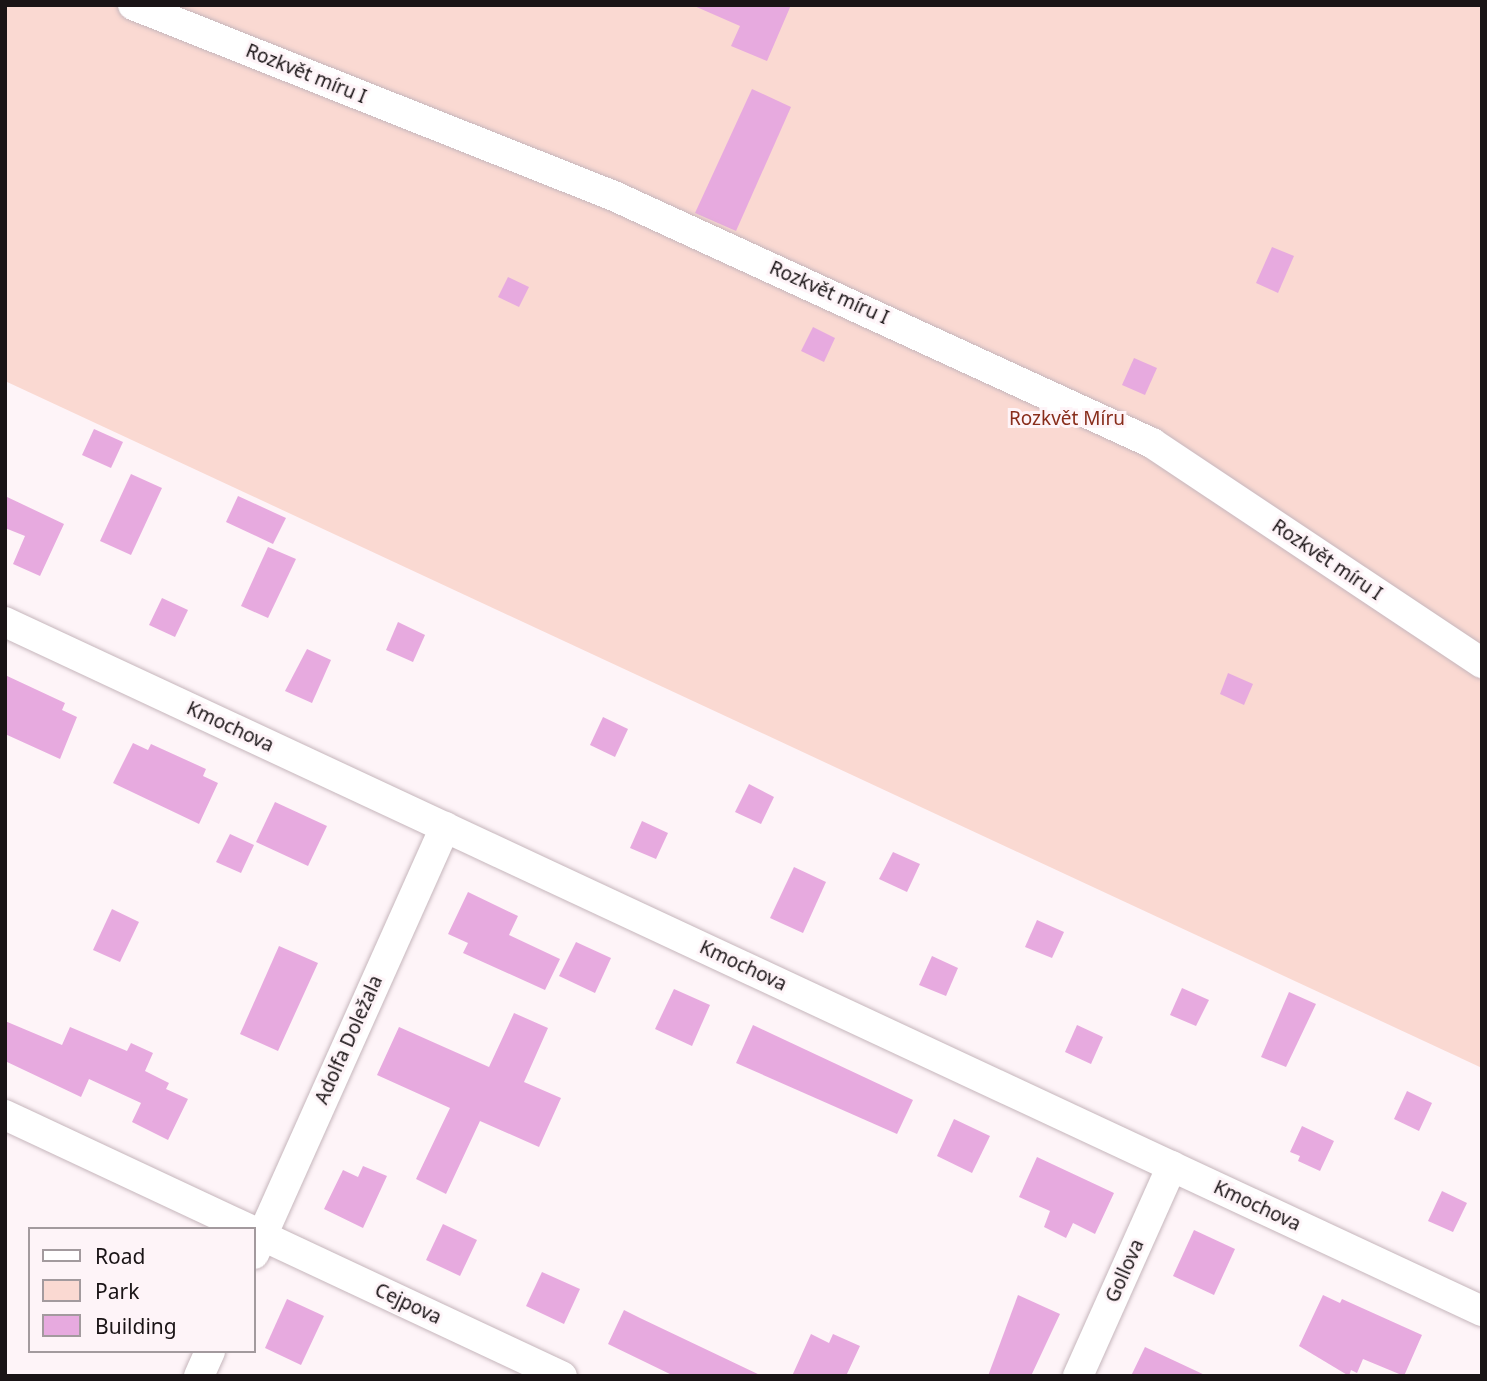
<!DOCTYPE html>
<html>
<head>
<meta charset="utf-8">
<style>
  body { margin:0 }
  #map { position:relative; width:1487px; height:1381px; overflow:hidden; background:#fef4f8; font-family:"Noto Sans",sans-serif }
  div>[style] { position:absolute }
  .green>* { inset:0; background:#fad9d2 }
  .building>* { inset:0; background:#e7aadf }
  .roads { filter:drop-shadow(0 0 2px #c6b6bc) drop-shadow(0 0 2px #c6b6bc) }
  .street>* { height:30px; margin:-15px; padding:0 15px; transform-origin:15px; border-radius:15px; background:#fff }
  span { translate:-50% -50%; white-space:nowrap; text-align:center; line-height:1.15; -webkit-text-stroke:6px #fef4f8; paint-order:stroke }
  .street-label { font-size:19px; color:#1a1416 }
  .park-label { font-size:19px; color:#882d1b }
  .frame { position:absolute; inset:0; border:7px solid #1a1416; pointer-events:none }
  .legend { position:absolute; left:28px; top:1227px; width:228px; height:126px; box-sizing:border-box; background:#fef4f8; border:2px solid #a39a9e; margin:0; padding:9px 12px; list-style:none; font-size:21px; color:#1a1416 }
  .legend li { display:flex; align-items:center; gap:14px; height:35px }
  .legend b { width:35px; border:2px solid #a39a9e }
</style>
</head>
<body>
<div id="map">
  <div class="green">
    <i style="clip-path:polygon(5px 5px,1482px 5px,1482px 1068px,5px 381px)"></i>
  </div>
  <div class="building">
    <i style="clip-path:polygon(692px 5px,791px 5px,767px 61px,731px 46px,740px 26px)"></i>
    <i style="clip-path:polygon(752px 89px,791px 107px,736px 231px,695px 213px)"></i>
    <i style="clip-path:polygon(1272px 247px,1294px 256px,1278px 293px,1256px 283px)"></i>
    <i style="clip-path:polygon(508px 277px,529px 287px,519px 307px,498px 297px)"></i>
    <i style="clip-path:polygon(813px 327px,835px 338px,824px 362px,801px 351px)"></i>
    <i style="clip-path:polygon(1134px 358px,1157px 368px,1145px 395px,1122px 385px)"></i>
    <i style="clip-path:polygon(94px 429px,123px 442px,111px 468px,82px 455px)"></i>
    <i style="clip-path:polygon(131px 474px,162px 488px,131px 555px,100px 541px)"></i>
    <i style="clip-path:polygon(5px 496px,64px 524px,40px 576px,13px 564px,25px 536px,5px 528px)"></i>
    <i style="clip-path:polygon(238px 496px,286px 518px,273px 544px,226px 522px)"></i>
    <i style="clip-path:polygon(268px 547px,296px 559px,268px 618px,241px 606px)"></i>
    <i style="clip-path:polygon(162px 598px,188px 610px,175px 637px,149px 625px)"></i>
    <i style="clip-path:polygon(398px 622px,425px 635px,413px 662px,386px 650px)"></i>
    <i style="clip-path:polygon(307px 649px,331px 660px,312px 703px,285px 691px)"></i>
    <i style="clip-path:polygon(1228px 673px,1253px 684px,1244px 705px,1220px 694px)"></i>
    <i style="clip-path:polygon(5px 675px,65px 703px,62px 710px,77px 717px,60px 759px,5px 734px)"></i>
    <i style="clip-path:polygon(603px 717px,628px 729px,615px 757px,590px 745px)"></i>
    <i style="clip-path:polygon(133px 743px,148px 750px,151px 744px,206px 769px,203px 776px,218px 783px,199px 824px,113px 783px)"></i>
    <i style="clip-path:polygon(749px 784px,774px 797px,761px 824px,735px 812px)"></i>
    <i style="clip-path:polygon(275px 802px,327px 826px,308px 866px,256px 842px)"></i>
    <i style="clip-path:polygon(642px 821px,668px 833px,656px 859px,630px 848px)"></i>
    <i style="clip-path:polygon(230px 834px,254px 845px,241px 873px,216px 862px)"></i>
    <i style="clip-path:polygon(893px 852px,920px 864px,907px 892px,879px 879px)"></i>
    <i style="clip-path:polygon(794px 867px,826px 882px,803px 933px,770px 918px)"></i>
    <i style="clip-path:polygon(468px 892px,518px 916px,509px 935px,560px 959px,545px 990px,463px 953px,468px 943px,448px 934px)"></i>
    <i style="clip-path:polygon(112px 909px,139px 922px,120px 962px,93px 950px)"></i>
    <i style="clip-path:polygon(1037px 920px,1064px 932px,1052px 958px,1025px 947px)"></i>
    <i style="clip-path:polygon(576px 942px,611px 958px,595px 993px,559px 976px)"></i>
    <i style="clip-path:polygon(279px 946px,318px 963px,278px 1051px,240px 1034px)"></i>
    <i style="clip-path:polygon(932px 956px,958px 968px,946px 996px,919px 985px)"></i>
    <i style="clip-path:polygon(1182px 988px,1209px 1000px,1196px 1026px,1170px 1015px)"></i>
    <i style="clip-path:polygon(674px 989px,710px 1005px,692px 1046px,655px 1029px)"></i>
    <i style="clip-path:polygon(1289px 992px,1316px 1004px,1286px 1067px,1261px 1057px)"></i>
    <i style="clip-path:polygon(514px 1013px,548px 1028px,524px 1082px,561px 1098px,539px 1147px,480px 1121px,446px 1194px,416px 1179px,450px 1108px,377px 1075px,399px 1027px,489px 1067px)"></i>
    <i style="clip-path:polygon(5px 1021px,62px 1045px,70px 1027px,127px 1051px,131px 1043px,153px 1053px,145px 1071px,169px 1083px,166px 1089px,188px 1099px,168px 1140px,132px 1122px,141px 1103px,89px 1079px,81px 1097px,5px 1061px)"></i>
    <i style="clip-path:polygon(753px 1025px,913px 1100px,897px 1134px,736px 1063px)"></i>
    <i style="clip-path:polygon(1077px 1025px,1103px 1037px,1091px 1064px,1065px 1052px)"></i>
    <i style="clip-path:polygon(1407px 1091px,1432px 1103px,1419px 1131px,1394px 1119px)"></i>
    <i style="clip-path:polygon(954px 1119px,990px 1136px,972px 1173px,937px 1156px)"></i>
    <i style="clip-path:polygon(1302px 1126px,1334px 1141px,1320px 1171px,1298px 1161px,1300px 1156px,1290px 1152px)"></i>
    <i style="clip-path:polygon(1037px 1157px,1114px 1193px,1095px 1234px,1073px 1223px,1066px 1238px,1044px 1227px,1050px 1211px,1019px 1197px)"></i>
    <i style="clip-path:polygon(363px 1166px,387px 1176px,363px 1228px,324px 1209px,343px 1170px,358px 1177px)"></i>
    <i style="clip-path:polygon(1442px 1191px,1467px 1203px,1453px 1232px,1428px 1221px)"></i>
    <i style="clip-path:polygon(443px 1224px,477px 1240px,460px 1276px,426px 1260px)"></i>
    <i style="clip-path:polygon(1194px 1230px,1235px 1249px,1214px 1295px,1173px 1276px)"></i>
    <i style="clip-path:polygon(542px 1272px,580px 1289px,564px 1324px,526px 1306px)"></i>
    <i style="clip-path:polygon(1018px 1295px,1060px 1314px,1031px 1376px,988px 1376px)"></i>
    <i style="clip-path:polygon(1323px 1295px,1340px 1303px,1342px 1299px,1422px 1335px,1404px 1376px,1363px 1359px,1357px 1373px,1351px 1370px,1349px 1376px,1299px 1346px)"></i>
    <i style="clip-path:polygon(287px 1299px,324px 1316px,301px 1365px,265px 1348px)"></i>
    <i style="clip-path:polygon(624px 1310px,640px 1318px,762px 1376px,674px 1376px,608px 1344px)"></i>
    <i style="clip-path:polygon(811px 1334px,829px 1343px,833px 1334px,860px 1346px,846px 1376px,792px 1376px)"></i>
    <i style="clip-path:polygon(1145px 1347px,1207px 1376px,1131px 1376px)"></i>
  </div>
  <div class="roads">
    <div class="street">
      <i style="left:133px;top:5px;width:518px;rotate:21.66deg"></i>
      <i style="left:614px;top:196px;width:592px;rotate:24.66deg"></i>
      <i style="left:1152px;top:443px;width:397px;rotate:33.7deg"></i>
      <i style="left:5px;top:622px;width:1630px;rotate:25.01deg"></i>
      <i style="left:5px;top:1115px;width:268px;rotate:25.1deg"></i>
      <i style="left:254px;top:1232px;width:340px;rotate:25.1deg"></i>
      <i style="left:254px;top:1254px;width:468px;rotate:-65.9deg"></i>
      <i style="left:199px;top:1376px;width:27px;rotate:-66deg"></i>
      <i style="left:1078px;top:1376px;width:230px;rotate:-65.9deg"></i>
    </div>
  </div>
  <div class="street-label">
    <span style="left:306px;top:74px;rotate:22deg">Rozkvět míru I</span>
    <span style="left:829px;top:293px;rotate:24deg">Rozkvět míru I</span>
    <span style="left:1327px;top:560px;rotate:34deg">Rozkvět míru I</span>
    <span style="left:230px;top:727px;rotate:25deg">Kmochova</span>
    <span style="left:743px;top:966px;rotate:25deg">Kmochova</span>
    <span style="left:349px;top:1040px;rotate:-66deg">Adolfa Doležala</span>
    <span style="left:1257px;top:1206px;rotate:25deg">Kmochova</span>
    <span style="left:1125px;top:1271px;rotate:-66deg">Gollova</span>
    <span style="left:408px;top:1304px;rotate:25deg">Cejpova</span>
  </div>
  <div class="park-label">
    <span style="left:1067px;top:419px">Rozkvět Míru</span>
  </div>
  <div class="frame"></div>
  <ul class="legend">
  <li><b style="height:9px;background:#fff"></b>Road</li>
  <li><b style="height:19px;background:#fad9d2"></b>Park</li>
  <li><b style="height:19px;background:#e7aadf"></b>Building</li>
  </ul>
</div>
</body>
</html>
